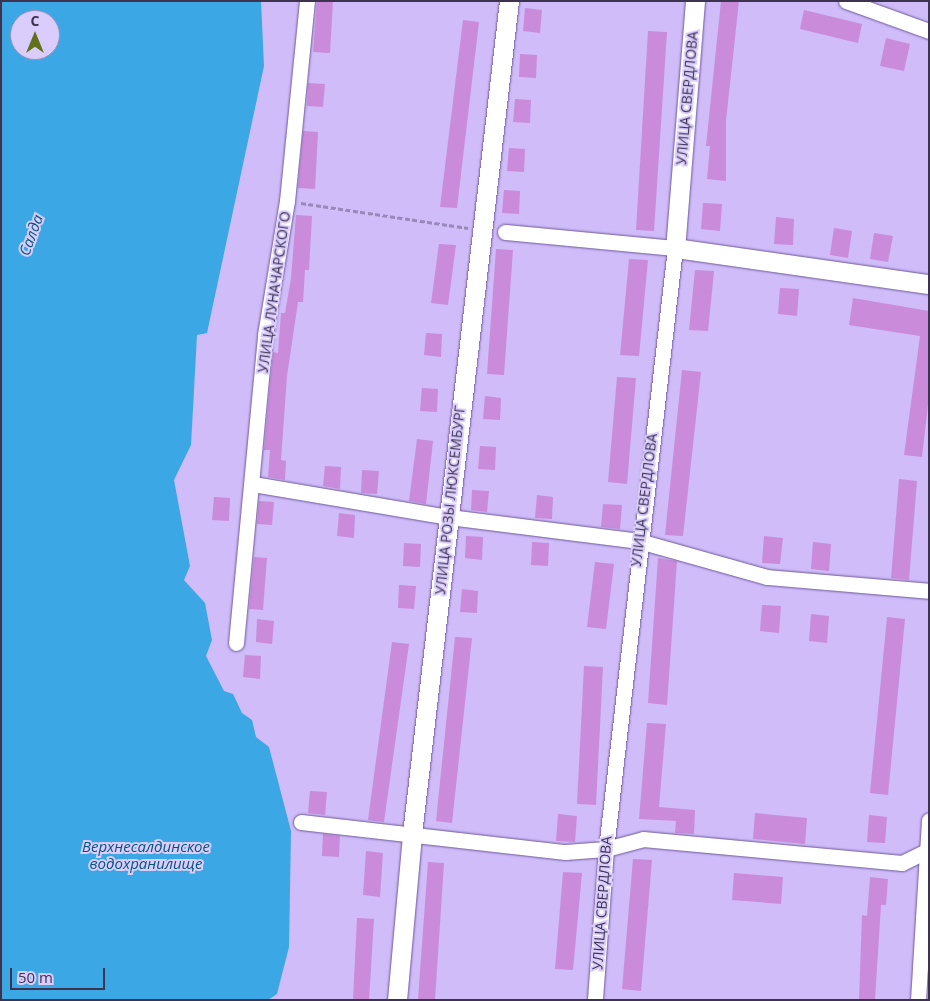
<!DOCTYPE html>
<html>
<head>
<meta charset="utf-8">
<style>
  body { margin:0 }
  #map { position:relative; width:930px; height:1001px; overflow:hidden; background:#cfbcf9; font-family:"Open Sans",sans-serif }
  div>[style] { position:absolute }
  .water>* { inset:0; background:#3ca7e5 }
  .building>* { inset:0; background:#ca8bdb }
  .path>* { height:2.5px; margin-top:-1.25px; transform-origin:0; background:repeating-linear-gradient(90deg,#9989ba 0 5px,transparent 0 7.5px) }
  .roads { filter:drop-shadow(0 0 1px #6f579b) drop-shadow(0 0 1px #6f579b) }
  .minor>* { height:15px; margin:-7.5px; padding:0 7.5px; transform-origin:7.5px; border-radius:7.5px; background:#fff }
  .tertiary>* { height:19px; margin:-9.5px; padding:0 9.5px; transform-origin:9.5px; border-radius:9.5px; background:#fff }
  span { translate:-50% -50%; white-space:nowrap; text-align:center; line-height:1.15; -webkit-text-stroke:4px #dacdfb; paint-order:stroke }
  .street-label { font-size:14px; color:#3d3351 }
  .water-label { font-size:15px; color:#00567f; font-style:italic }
  .frame { position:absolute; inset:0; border:2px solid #3d3351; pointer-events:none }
  .north { position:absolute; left:10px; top:10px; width:50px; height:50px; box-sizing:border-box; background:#dacdfb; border:1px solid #9b8fb7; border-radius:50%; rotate:0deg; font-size:14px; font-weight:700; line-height:20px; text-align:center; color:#3d3351 }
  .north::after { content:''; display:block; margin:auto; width:18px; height:22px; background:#62701b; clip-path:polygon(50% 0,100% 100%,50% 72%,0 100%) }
  .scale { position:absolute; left:10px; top:968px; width:95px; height:22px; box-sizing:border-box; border:2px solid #3d3351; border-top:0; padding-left:6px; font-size:15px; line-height:18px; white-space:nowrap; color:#3d3351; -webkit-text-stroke:4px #dacdfb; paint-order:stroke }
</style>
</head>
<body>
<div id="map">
  <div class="water">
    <i style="clip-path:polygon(evenodd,1px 1px,261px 1px,264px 66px,207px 333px,197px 335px,191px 445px,174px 480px,190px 566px,184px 580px,205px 603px,212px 640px,206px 656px,224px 691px,233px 694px,242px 713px,252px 720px,256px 737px,269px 747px,291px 831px,289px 947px,277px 994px,268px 1000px,1px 1000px,1px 1px,20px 20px,50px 20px,50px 50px,20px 50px,20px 20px)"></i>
  </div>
  <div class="building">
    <i style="clip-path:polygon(317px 1px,333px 1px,330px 53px,313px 52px)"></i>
    <i style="clip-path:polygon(721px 1px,739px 1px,726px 121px,726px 181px,707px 179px,710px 146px,706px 146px)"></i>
    <i style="clip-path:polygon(525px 8px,542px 10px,540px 33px,523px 31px)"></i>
    <i style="clip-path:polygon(804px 10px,862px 24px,858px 43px,800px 29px)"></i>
    <i style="clip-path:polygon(463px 20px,479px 22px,457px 208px,440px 207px)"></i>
    <i style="clip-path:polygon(648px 31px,667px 32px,654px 231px,636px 230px)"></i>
    <i style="clip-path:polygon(886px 38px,910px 44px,904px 71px,880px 66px)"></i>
    <i style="clip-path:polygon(520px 54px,537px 55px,536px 78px,519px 77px)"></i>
    <i style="clip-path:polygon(308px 83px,325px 84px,323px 107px,307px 106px)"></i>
    <i style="clip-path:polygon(515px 99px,531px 100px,530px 123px,513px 122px)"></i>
    <i style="clip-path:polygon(303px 131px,318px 132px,315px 189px,298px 188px)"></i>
    <i style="clip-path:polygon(509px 148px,525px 149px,524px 172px,507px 171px)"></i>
    <i style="clip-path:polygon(504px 190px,520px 191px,519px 214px,502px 213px)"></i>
    <i style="clip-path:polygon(703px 203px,722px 204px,720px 231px,701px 229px)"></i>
    <i style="clip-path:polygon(296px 215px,312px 216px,309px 270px,305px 270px,303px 302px,298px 302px,287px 376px,281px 460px,286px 461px,285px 480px,268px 477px,270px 450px,264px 450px,273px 352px,278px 353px,281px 313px,285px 313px,291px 278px)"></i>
    <i style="clip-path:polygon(776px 217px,794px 219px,793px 245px,774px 244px)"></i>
    <i style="clip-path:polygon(834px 228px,852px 231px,848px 258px,830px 255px)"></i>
    <i style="clip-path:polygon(874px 233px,893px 236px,888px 262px,870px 259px)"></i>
    <i style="clip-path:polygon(439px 244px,456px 245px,448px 305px,431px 303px)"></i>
    <i style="clip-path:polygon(496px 249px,513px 250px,504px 375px,487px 374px)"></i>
    <i style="clip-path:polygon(629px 259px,648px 260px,639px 356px,620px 355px)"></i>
    <i style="clip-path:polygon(695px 270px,714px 271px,708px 331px,689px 330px)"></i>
    <i style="clip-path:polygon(780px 288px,799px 289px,797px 316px,778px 314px)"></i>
    <i style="clip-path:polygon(853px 298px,929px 311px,929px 396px,922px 457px,904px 455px,920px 336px,849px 325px)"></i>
    <i style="clip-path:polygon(426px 333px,442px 334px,441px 357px,424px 355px)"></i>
    <i style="clip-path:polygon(682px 370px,701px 372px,683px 536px,665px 535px)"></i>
    <i style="clip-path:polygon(617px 377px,636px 378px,627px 484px,608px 482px)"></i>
    <i style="clip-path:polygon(422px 388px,438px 389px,437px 412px,420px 411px)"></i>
    <i style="clip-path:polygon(485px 396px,501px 398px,500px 420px,483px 419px)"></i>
    <i style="clip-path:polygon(417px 439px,433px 441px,426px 504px,409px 501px)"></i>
    <i style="clip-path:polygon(480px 446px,496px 447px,495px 470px,478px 469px)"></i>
    <i style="clip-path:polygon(325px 466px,341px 467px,340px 489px,323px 486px)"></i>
    <i style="clip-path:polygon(362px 470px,379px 471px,377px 494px,361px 493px)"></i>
    <i style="clip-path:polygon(899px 479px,917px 481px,909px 580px,891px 578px)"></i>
    <i style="clip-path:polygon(472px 490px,489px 491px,487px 512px,471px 510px)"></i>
    <i style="clip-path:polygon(537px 495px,553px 497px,552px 519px,535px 518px)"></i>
    <i style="clip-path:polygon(214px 497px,230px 498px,229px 521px,212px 520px)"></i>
    <i style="clip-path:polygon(259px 501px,274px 502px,272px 525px,257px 524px)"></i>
    <i style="clip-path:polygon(603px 504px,622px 505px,620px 529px,601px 527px)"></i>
    <i style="clip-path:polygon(339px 513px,355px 515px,354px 538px,337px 536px)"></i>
    <i style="clip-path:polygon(466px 536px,483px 537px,482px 560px,465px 558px)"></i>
    <i style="clip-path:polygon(764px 536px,783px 538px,780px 564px,762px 563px)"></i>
    <i style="clip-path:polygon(532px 542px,549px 543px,548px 566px,531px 565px)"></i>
    <i style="clip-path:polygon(813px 542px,831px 544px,829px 571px,811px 569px)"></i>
    <i style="clip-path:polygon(404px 543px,421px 544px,420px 567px,403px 566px)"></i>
    <i style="clip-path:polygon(254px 557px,267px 558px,263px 610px,249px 609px)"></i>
    <i style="clip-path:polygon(658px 558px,677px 561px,667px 705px,648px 703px)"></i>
    <i style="clip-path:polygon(595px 562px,614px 564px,606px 629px,587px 627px)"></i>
    <i style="clip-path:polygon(399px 585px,416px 586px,414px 609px,398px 608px)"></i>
    <i style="clip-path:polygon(462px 589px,478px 591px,477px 613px,460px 612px)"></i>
    <i style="clip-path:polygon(762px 605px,781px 606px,779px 633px,760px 631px)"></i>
    <i style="clip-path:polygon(811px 614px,829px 616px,827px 643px,809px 641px)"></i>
    <i style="clip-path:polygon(887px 617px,905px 619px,888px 795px,870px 793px)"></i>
    <i style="clip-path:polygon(257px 619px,274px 621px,272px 644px,256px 642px)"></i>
    <i style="clip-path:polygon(455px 637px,472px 638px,452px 823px,436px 821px)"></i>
    <i style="clip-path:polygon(392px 642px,409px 644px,384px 822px,368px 820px)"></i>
    <i style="clip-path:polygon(245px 655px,261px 656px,260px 679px,243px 677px)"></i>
    <i style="clip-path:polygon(584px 666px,603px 667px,596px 805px,577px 804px)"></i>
    <i style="clip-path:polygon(647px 723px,666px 724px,659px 807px,695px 810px,694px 834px,675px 833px,676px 821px,639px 819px)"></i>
    <i style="clip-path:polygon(310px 791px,327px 792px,325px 815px,308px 813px)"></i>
    <i style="clip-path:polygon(755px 813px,807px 818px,805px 844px,753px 839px)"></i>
    <i style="clip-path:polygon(558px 814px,577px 816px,575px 842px,556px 841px)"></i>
    <i style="clip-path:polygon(869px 815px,887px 817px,885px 843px,867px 842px)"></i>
    <i style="clip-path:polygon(323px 834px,340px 836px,339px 857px,322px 856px)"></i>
    <i style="clip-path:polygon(366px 851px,383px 853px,380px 897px,363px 895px)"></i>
    <i style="clip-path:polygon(633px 859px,652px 860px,641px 991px,622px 989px)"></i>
    <i style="clip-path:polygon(428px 862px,444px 863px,435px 1000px,418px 999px)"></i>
    <i style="clip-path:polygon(563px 872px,582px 873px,573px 970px,555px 969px)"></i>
    <i style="clip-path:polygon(734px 873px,783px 877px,781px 904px,732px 900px)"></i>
    <i style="clip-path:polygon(870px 877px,888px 879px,886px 905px,881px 905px,875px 1000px,859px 1000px,862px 915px,867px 916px)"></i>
    <i style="clip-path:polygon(357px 918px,374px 919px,369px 1000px,353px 1000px)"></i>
  </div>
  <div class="path">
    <i style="left:301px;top:203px;width:169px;rotate:8.5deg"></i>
  </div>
  <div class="roads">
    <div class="minor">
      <i style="left:846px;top:1px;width:88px;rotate:19.9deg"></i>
      <i style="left:505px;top:232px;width:171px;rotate:5.4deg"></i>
      <i style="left:675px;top:248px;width:605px;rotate:96.55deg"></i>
      <i style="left:606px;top:849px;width:151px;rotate:94.2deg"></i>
      <i style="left:253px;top:484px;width:199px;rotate:9.6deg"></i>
      <i style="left:449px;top:517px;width:192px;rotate:7.2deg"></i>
      <i style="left:639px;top:541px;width:133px;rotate:15.7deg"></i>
      <i style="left:767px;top:577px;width:163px;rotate:4.9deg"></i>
      <i style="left:236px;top:643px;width:309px;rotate:-84.6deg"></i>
      <i style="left:265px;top:335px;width:136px;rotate:-80.7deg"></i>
      <i style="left:287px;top:201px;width:201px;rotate:-84.3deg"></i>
      <i style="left:301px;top:822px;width:266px;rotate:6.5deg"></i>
      <i style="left:565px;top:852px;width:41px;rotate:-4.2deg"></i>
      <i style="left:606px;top:849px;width:38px;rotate:-15deg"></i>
      <i style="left:643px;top:839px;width:260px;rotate:5.3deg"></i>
      <i style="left:902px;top:863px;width:30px;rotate:-26deg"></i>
      <i style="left:918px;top:1000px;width:180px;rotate:-86.5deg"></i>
    </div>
    <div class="tertiary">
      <i style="left:695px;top:1px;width:248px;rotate:94.6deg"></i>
      <i style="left:675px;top:248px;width:257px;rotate:8.1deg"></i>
      <i style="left:397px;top:1000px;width:167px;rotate:-84.8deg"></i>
      <i style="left:412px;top:834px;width:839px;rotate:-83.36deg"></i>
    </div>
  </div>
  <div class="street-label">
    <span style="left:687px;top:98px;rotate:-85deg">УЛИЦА СВЕРДЛОВА</span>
    <span style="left:274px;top:292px;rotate:-82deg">УЛИЦА ЛУНАЧАРСКОГО</span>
    <span style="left:450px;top:500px;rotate:-84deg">УЛИЦА РОЗЫ ЛЮКСЕМБУРГ</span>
    <span style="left:644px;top:500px;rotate:-83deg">УЛИЦА СВЕРДЛОВА</span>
    <span style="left:602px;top:903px;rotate:-86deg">УЛИЦА СВЕРДЛОВА</span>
  </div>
  <div class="water-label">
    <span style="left:31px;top:235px;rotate:-70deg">Салда</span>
    <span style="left:146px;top:855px">Верхнесалдинское<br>водохранилище</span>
  </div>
  <div class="frame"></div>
  <div class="north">С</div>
  <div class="scale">50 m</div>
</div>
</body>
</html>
